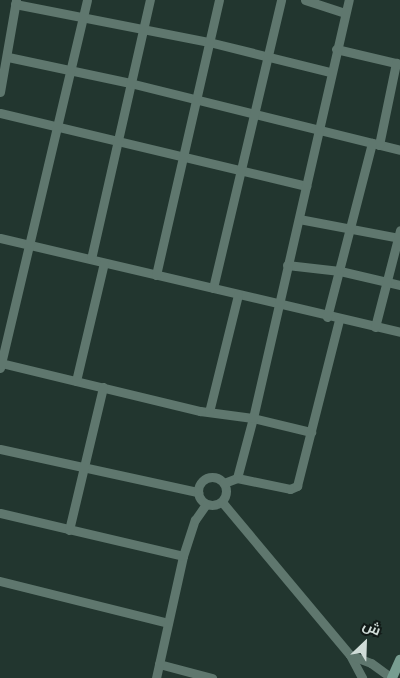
<!DOCTYPE html>
<html>
<head>
<meta charset="utf-8">
<style>
  body { margin:0 }
  #map { position:relative; width:400px; height:678px; overflow:hidden; background:#22362f; font-family:Overpass,Cairo,sans-serif }
  div>[style] { position:absolute }
  .street>* { height:9px; margin:-4.5px; padding:0 4.5px; transform-origin:4.5px; border-radius:4.5px; background:#5f776e }
  .street>.ring { margin:-4.5px; padding:0; box-sizing:content-box; background:none; border:9px solid #5f776e; border-radius:50% }
  .secondary>* { height:10px; margin:-5px; padding:0 5px; transform-origin:5px; border-radius:5px; background:#789e91 }
  span { translate:-50% -50%; white-space:nowrap; text-align:center; line-height:1.15; -webkit-text-stroke:5px #121b18; paint-order:stroke }
  .north { position:absolute; left:340px; top:618px; width:50px; height:50px; -webkit-text-stroke:4px #121b18; paint-order:stroke; rotate:24deg; font-size:14px; font-weight:700; line-height:20px; text-align:center; color:#d0dcd8 }
  .north::after { content:''; display:block; margin:auto; width:18px; height:22px; background:#d0dcd8; clip-path:polygon(50% 0,100% 100%,50% 72%,0 100%) }
</style>
</head>
<body>
<div id="map">
  <div class="street">
    <i style="left:305px;top:0;width:42px;rotate:18deg"></i>
    <i style="left:15px;top:4px;width:198px;rotate:11.1deg"></i>
    <i style="left:209px;top:42px;width:125px;rotate:13.9deg"></i>
    <i style="left:336px;top:49px;width:66px;rotate:13.2deg"></i>
    <i style="left:8px;top:57px;width:125px;rotate:12deg"></i>
    <i style="left:130px;top:83px;width:278px;rotate:13.9deg"></i>
    <i style="left:0;top:92px;width:93px;rotate:-80.1deg"></i>
    <i style="left:0;top:113px;width:315px;rotate:13.4deg"></i>
    <i style="left:379px;top:145px;width:84px;rotate:-78.3deg"></i>
    <i style="left:299px;top:219px;width:103px;rotate:10.7deg"></i>
    <i style="left:0;top:238px;width:411px;rotate:13.2deg"></i>
    <i style="left:91px;top:259px;width:266px;rotate:-77.2deg"></i>
    <i style="left:287px;top:265px;width:53px;rotate:6.5deg"></i>
    <i style="left:340px;top:271px;width:62px;rotate:13.1deg"></i>
    <i style="left:156px;top:275px;width:282px;rotate:-77.1deg"></i>
    <i style="left:213px;top:288px;width:296px;rotate:-76.7deg"></i>
    <i style="left:327px;top:317px;width:180px;rotate:-75.5deg"></i>
    <i style="left:375px;top:327px;width:100px;rotate:-75.5deg"></i>
    <i style="left:1px;top:363px;width:205px;rotate:13.6deg"></i>
    <i style="left:200px;top:411px;width:53px;rotate:7.5deg"></i>
    <i style="left:253px;top:418px;width:60px;rotate:13.6deg"></i>
    <i style="left:0;top:368px;width:378px;rotate:-76.7deg"></i>
    <i style="left:76px;top:381px;width:121px;rotate:-76.7deg"></i>
    <i style="left:209px;top:412px;width:121px;rotate:-76.1deg"></i>
    <i style="left:0;top:449px;width:203px;rotate:12.3deg"></i>
    <i class="ring" style="left:198px;top:477px;width:19px;height:19px"></i>
    <i style="left:237px;top:478px;width:54px;rotate:11.7deg"></i>
    <i style="left:290px;top:489px;width:8px;rotate:-23deg"></i>
    <i style="left:297px;top:486px;width:171px;rotate:-75.8deg"></i>
    <i style="left:224px;top:483px;width:14px;rotate:-21deg"></i>
    <i style="left:237px;top:478px;width:62px;rotate:-75.1deg"></i>
    <i style="left:253px;top:418px;width:429px;rotate:-77.1deg"></i>
    <i style="left:222px;top:502px;width:199px;rotate:50.1deg"></i>
    <i style="left:350px;top:655px;width:26px;rotate:62deg"></i>
    <i style="left:0;top:513px;width:188px;rotate:13.2deg"></i>
    <i style="left:69px;top:530px;width:147px;rotate:-76.6deg"></i>
    <i style="left:0;top:581px;width:173px;rotate:14deg"></i>
    <i style="left:350px;top:655px;width:22px;rotate:21deg"></i>
    <i style="left:371px;top:663px;width:26px;rotate:36deg"></i>
    <i style="left:159px;top:664px;width:55px;rotate:14.8deg"></i>
    <i style="left:156px;top:678px;width:125px;rotate:-77.5deg"></i>
    <i style="left:183px;top:556px;width:38px;rotate:-72deg"></i>
    <i style="left:195px;top:520px;width:19px;rotate:-55deg"></i>
  </div>
  <div class="secondary">
    <i style="left:392px;top:678px;width:20px;rotate:-66deg"></i>
  </div>
  <div class="north">ش</div>
</div>
</body>
</html>
